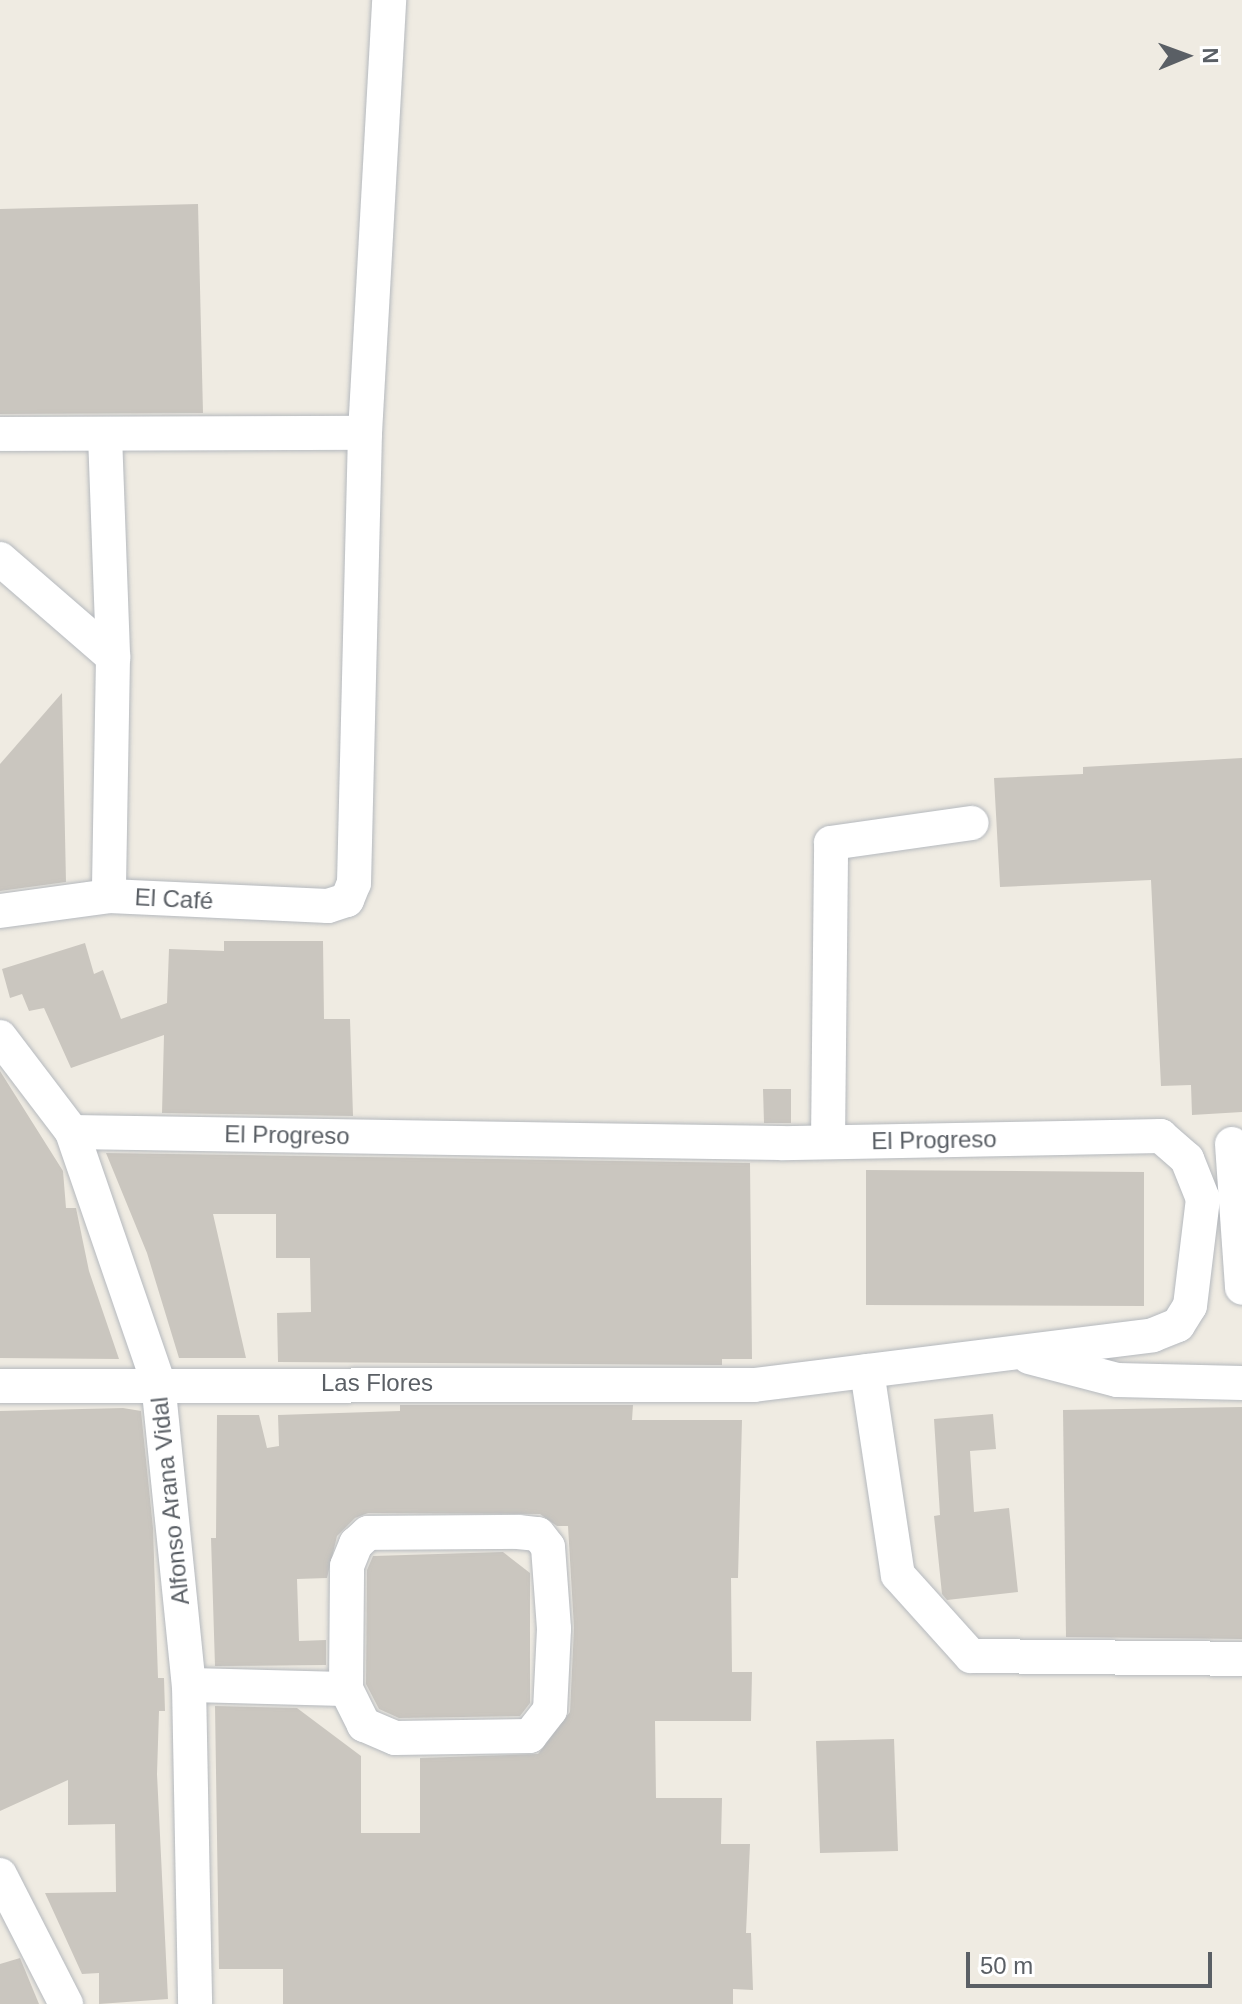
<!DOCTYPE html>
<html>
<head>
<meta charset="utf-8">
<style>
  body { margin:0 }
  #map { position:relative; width:1242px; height:2004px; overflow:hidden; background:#efebe2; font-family:Helvetica,sans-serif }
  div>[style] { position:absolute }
  .building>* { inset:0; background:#cac6bf }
  .roads { filter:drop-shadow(0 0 2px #b5b9be) drop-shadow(0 0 2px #b5b9be) }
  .minor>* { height:34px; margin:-17px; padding:0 17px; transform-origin:17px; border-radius:17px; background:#fff }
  span { translate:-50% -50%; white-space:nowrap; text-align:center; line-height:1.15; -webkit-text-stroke:7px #fff; paint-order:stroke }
  .street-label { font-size:24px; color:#5a5f65 }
  .north { position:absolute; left:1146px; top:16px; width:80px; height:80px; -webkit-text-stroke:6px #fff; paint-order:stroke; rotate:89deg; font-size:22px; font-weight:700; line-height:32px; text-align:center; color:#5a5f65 }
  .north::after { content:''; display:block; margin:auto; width:28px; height:36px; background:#5a5f65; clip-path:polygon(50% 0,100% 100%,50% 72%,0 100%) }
  .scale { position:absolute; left:966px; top:1952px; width:246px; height:36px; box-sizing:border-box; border:4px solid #5a5f65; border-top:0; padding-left:10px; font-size:24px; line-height:28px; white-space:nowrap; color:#5a5f65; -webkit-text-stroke:6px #fff; paint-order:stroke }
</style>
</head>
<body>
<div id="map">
  <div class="building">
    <i style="clip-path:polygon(198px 204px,203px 413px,0 414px,0 209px)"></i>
    <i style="clip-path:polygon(62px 693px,66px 882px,0 891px,0 764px)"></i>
    <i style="clip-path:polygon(1242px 758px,1242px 1112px,1192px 1115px,1191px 1085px,1161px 1086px,1151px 880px,1000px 887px,994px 778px,1083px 774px,1083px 767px)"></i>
    <i style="clip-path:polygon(224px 941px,323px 941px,324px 1019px,350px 1019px,353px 1116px,162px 1113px,164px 1035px,71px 1068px,44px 1008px,29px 1011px,22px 994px,10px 998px,2px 969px,85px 943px,94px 974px,103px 970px,121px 1019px,167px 1003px,169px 949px,224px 951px)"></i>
    <i style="clip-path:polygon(0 1071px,63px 1171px,66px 1208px,76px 1208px,89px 1271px,119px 1359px,0 1358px)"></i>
    <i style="clip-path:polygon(763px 1089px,791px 1089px,791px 1123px,764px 1123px)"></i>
    <i style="clip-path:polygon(106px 1153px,750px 1163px,752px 1359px,722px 1359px,722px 1365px,715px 1365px,278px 1362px,277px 1313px,311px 1312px,310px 1258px,276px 1258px,276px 1214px,213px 1214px,246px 1358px,179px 1358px,147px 1253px)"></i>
    <i style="clip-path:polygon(866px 1170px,1144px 1172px,1144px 1306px,866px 1305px)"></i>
    <i style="clip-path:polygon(400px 1405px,633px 1405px,632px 1420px,742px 1420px,738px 1578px,731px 1578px,732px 1672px,752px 1672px,751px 1721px,655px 1721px,656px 1798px,722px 1798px,721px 1844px,750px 1844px,746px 1933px,751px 1933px,753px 1990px,733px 1989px,733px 2004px,283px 2004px,283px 1969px,219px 1969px,215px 1706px,297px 1708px,361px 1756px,361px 1833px,420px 1833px,420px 1758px,538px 1754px,570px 1712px,574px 1628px,568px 1526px,557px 1526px,540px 1514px,368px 1513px,355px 1518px,337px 1536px,327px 1578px,297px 1579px,299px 1641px,326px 1640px,326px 1665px,215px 1666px,211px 1538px,216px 1538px,217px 1415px,259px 1415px,267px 1448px,279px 1446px,278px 1415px,400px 1411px)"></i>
    <i style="clip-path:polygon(1242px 1407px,1242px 1639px,1066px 1637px,1063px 1410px)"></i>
    <i style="clip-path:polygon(123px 1408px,141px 1411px,153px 1528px,158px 1678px,164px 1678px,165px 1711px,159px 1711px,157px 1774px,168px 1999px,99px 2004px,99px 1973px,82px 1974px,45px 1893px,116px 1892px,115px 1824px,68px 1825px,68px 1780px,0 1811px,0 1411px)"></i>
    <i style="clip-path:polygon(993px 1414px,996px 1449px,970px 1451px,974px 1512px,1009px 1508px,1018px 1592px,947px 1600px,942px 1594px,934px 1516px,940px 1515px,934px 1419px)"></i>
    <i style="clip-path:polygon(503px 1552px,530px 1573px,530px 1703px,520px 1716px,399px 1718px,379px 1709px,366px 1684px,367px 1570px,373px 1556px)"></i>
    <i style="clip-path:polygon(894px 1739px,898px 1851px,820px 1853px,816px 1741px)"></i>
    <i style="clip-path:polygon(20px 1958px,39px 2004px,0 2004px,0 1964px)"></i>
  </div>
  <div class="roads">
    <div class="minor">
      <i style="left:0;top:434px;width:365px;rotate:-0.2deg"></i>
      <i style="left:105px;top:435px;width:222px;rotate:87.9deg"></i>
      <i style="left:113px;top:657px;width:239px;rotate:91deg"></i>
      <i style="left:0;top:559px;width:150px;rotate:40.9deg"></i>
      <i style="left:0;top:911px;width:110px;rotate:-7.8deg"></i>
      <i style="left:109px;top:896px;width:219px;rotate:2.6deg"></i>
      <i style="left:328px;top:906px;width:20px;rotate:-18deg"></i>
      <i style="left:347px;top:900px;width:18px;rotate:-68deg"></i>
      <i style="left:354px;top:883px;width:450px;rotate:-88.6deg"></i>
      <i style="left:365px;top:433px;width:434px;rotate:-86.8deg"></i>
      <i style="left:0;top:1037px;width:119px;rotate:52.8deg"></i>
      <i style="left:72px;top:1132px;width:264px;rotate:71deg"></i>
      <i style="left:158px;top:1382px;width:305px;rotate:84.2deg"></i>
      <i style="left:189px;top:1685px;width:319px;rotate:88.9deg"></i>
      <i style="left:828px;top:1142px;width:299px;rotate:-89.4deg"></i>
      <i style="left:831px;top:843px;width:142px;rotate:-8.1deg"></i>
      <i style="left:1232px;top:1144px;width:144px;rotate:86deg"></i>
      <i style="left:1029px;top:1357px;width:91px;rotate:14.6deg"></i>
      <i style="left:1117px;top:1380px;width:125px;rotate:1.4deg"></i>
      <i style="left:867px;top:1371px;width:206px;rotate:81.4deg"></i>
      <i style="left:898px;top:1575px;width:109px;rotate:48deg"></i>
      <i style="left:971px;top:1656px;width:271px;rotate:0.6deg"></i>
      <i style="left:0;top:1386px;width:754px;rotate:-0.08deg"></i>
      <i style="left:754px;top:1385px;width:402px;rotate:-7.1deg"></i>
      <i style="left:1153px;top:1335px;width:27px;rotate:-22deg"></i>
      <i style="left:1178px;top:1325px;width:22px;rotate:-58deg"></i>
      <i style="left:1190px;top:1306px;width:108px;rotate:-83.1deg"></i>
      <i style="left:1203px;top:1199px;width:43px;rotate:-111.8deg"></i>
      <i style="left:1187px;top:1159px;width:35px;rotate:-139deg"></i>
      <i style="left:1161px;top:1136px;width:380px;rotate:178.9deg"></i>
      <i style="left:781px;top:1143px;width:709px;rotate:-179.11deg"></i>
      <i style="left:518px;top:1532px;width:20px;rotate:6deg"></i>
      <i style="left:538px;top:1534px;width:16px;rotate:52deg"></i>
      <i style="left:548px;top:1547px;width:82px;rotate:85.8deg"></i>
      <i style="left:554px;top:1629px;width:81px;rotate:92.8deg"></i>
      <i style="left:550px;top:1710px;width:33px;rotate:128deg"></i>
      <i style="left:530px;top:1736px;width:135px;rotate:179.2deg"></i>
      <i style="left:395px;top:1738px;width:34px;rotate:-157deg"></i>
      <i style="left:364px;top:1725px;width:40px;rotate:-116.6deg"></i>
      <i style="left:346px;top:1689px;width:123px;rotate:-89.5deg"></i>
      <i style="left:347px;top:1566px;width:24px;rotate:-68deg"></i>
      <i style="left:356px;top:1544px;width:16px;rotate:-43deg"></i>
      <i style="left:368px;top:1533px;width:150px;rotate:-0.4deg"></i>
      <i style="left:189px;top:1685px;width:157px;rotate:1.5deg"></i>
      <i style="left:0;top:1875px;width:145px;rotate:62.9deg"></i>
    </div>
  </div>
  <div class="street-label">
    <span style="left:174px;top:899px;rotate:3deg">El Café</span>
    <span style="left:287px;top:1135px;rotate:1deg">El Progreso</span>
    <span style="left:934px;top:1140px;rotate:-1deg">El Progreso</span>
    <span style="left:377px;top:1383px">Las Flores</span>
    <span style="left:170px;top:1501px;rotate:-96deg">Alfonso Arana Vidal</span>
  </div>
  <div class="north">N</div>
  <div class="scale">50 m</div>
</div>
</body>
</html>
